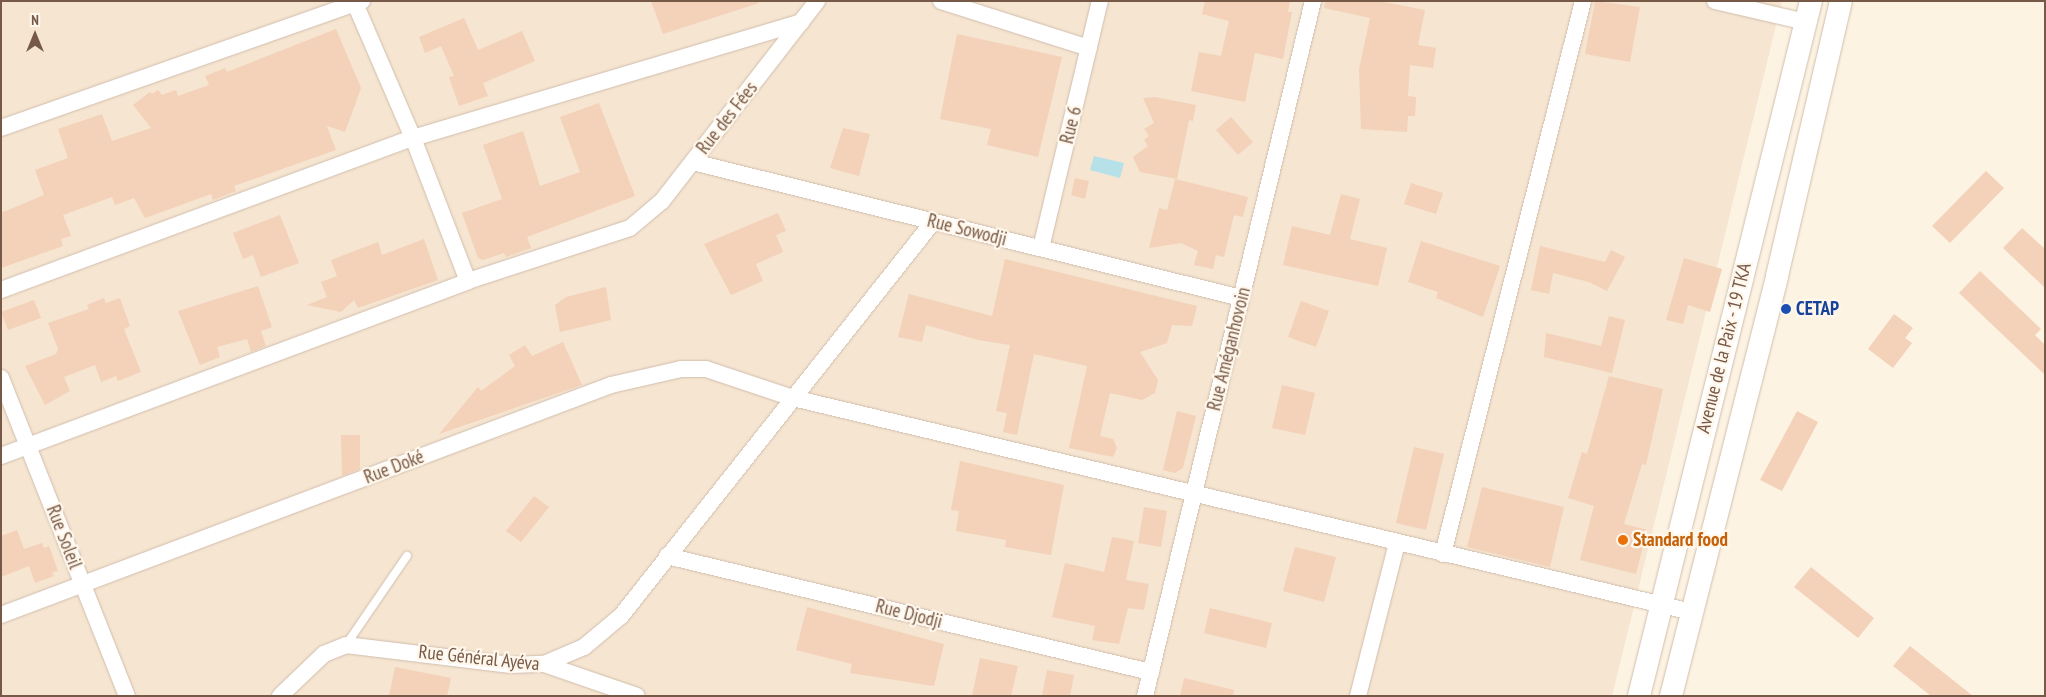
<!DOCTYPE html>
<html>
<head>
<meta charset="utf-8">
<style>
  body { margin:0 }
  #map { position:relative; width:2046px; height:697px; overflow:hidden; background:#fdf3e3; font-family:"PT Sans Narrow",sans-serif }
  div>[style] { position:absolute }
  .residential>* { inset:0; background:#f5e5d1 }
  .water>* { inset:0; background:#b7e1e8 }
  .building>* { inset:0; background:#f4d1b9 }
  .roads { filter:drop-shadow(0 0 1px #d1bdac) drop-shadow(0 0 1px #d1bdac) }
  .service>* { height:8px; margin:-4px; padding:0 4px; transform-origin:4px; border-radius:4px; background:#fff }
  .minor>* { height:16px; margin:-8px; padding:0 8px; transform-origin:8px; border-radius:8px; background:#fff }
  .secondary>* { height:22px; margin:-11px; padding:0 11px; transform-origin:11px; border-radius:11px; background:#fff }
  .dots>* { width:14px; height:14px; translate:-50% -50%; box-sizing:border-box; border:2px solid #fff7eb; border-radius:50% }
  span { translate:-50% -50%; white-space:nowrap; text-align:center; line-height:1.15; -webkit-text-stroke:4.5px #fff7eb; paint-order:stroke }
  .street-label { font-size:19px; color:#775948 }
  .transit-label { font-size:19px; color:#164399; font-weight:700 }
  .left { translate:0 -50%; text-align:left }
  .food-label { font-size:19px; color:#c56008; font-weight:700 }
  .frame { position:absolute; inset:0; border:2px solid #775948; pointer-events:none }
  .north { position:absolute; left:10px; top:10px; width:50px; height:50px; -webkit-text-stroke:4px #fff7eb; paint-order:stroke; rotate:0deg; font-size:14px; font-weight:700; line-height:20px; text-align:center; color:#775948 }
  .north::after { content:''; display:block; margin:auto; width:18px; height:22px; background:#775948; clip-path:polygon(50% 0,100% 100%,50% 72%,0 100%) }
</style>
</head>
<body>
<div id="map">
  <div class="residential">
    <i style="clip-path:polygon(1px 1px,1782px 1px,1612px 696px,1px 696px)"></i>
  </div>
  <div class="water">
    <i style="clip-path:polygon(1094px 156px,1124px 163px,1120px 178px,1090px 170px)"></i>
  </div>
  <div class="building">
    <i style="clip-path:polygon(651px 1px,758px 1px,759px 3px,663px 34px)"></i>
    <i style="clip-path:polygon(1205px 1px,1290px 1px,1288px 12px,1292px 12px,1283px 59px,1255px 53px,1245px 102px,1191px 91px,1199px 52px,1221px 56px,1229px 21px,1202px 14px)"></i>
    <i style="clip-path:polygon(1325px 1px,1379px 1px,1425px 10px,1418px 45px,1436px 48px,1433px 68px,1410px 65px,1408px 96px,1416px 97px,1415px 116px,1408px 116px,1407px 132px,1361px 129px,1359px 69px,1370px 18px,1324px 8px)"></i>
    <i style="clip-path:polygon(1595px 1px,1640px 7px,1630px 62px,1585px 54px)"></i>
    <i style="clip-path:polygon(464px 18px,478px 50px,522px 31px,535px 61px,483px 83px,488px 96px,459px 106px,449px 77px,454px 76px,441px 46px,425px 53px,419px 37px)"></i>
    <i style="clip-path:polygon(336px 29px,361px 88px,345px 132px,327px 126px,336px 150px,234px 186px,236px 191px,213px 200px,211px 194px,145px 218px,134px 198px,115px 205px,112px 197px,63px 215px,71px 236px,61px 239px,63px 246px,1px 268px,1px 213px,44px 195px,35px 170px,68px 158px,58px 129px,102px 114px,112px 141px,151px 128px,133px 105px,150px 92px,152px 94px,158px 90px,162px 95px,176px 90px,178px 96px,209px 85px,205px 76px,225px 68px,227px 72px)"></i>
    <i style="clip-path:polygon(957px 34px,1062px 57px,1038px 157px,987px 145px,991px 129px,940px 119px)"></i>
    <i style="clip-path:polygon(1155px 97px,1196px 105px,1193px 121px,1189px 120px,1177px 179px,1140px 172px,1133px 157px,1148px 146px,1144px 140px,1149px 136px,1144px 129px,1154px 123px,1143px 98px)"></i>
    <i style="clip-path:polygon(599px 103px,635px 196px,527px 237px,531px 248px,506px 257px,504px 253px,483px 260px,478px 258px,462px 213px,502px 199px,483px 145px,523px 131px,540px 186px,580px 172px,560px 117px)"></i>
    <i style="clip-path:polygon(1231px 117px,1253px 142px,1238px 155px,1216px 130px)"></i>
    <i style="clip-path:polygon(843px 128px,870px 134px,859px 176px,830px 168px)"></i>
    <i style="clip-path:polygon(1986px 171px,2004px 188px,1950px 243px,1932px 226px)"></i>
    <i style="clip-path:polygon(1075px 178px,1089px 181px,1085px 199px,1071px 195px)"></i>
    <i style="clip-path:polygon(1175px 179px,1248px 197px,1243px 217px,1234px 215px,1224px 257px,1216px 255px,1213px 269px,1194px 265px,1198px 251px,1181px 243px,1149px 248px,1159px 208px,1167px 210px)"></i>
    <i style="clip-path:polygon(1411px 183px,1443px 193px,1436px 214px,1404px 204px)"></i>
    <i style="clip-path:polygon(1341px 194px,1360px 199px,1350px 239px,1387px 248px,1378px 286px,1283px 265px,1292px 226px,1330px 235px)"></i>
    <i style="clip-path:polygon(778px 213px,786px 231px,776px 235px,783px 252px,756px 264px,763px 281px,731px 295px,704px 244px)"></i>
    <i style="clip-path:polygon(280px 215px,299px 263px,261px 277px,253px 255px,243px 259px,233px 233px)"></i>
    <i style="clip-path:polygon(2022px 228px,2045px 249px,2045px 288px,2003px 248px)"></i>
    <i style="clip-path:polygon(424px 239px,438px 280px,358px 308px,354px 300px,341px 312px,307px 305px,327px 297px,321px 282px,337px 276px,331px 260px,378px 242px,382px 255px)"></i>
    <i style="clip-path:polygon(1421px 241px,1500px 266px,1483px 317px,1436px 298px,1438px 292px,1408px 282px)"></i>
    <i style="clip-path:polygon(1540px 246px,1605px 262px,1611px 250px,1625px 257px,1607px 291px,1589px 282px,1553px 273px,1549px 294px,1531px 290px)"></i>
    <i style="clip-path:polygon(1684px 258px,1722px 269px,1710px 312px,1688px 305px,1683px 324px,1666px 320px)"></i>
    <i style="clip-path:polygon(1005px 259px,1197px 306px,1192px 326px,1172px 325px,1167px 343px,1140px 352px,1158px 380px,1155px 393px,1142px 400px,1110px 393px,1100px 436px,1113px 439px,1117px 448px,1113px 457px,1069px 448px,1087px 366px,1034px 354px,1017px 435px,1003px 432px,1007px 413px,996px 411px,1010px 345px,978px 340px,926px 325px,922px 342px,898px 337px,909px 294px,992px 316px)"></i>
    <i style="clip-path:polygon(1980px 271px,2041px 329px,2035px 335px,2045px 345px,2045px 375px,1959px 293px)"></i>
    <i style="clip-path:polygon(258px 286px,272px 327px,261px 331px,266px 346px,251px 352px,247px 339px,217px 347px,220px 357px,200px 365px,178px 311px)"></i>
    <i style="clip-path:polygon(606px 287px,611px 320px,560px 332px,555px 305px,566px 297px)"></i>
    <i style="clip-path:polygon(104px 298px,106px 303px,120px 298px,130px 326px,124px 329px,141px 372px,118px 381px,116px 376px,101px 382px,95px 365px,64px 377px,70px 391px,45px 405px,25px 366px,56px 354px,58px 349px,48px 323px,89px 309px,87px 305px)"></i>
    <i style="clip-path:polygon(34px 300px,41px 318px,8px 330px,1px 312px)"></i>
    <i style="clip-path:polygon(1301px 301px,1329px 311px,1316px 347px,1288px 337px)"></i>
    <i style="clip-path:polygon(1894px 314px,1913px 328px,1905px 338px,1912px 343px,1893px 368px,1868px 349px)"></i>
    <i style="clip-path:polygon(1609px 316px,1625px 320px,1612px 373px,1544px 357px,1546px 333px,1601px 346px)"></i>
    <i style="clip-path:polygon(563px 342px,582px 385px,439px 434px,478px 387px,481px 391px,515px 366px,509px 355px,525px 345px,532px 356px)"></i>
    <i style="clip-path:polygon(1609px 376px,1663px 389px,1646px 465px,1642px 464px,1624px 524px,1647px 530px,1636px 574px,1580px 560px,1594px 506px,1568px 498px,1582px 452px,1587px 454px)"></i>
    <i style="clip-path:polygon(1282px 385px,1315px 393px,1305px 435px,1272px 428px)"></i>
    <i style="clip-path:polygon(1177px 411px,1196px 416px,1183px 468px,1175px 473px,1163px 470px)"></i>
    <i style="clip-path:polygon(1797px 411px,1818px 422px,1782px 491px,1760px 480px)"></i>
    <i style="clip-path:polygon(341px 435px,360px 435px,360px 469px,342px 476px)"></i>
    <i style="clip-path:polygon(1414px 447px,1444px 454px,1426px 530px,1396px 523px)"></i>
    <i style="clip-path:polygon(960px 461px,1064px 485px,1051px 555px,1005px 547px,1006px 540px,956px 531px,959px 511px,951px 510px)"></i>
    <i style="clip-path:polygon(1482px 487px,1564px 507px,1550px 567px,1467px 547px)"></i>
    <i style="clip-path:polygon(534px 496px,549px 507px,521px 542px,506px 531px)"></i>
    <i style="clip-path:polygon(1144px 507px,1167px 511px,1161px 547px,1138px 543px)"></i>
    <i style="clip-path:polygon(17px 530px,24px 549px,42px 543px,44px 548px,49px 546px,58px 571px,52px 572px,54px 576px,35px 583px,29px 566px,1px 577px,1px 536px)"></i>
    <i style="clip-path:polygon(1112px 537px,1134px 541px,1126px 580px,1149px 584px,1144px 610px,1128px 608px,1119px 644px,1092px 640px,1095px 626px,1052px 617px,1065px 563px,1104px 572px)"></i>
    <i style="clip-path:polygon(1295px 547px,1336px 557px,1324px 602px,1283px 591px)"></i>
    <i style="clip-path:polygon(1811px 567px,1874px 618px,1858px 638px,1794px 587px)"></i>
    <i style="clip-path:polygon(807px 607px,944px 644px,934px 686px,850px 673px,852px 664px,796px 650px)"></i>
    <i style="clip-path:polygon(1210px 608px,1272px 623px,1266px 648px,1204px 633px)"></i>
    <i style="clip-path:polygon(1910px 646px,1973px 696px,1931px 696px,1893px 666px)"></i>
    <i style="clip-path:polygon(980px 658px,1018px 666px,1011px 696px,972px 696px)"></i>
    <i style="clip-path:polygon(395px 667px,451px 678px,447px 696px,389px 696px)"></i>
    <i style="clip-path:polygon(1047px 670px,1074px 675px,1070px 696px,1042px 696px)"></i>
    <i style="clip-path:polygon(1184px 678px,1234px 690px,1233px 696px,1180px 696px)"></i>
  </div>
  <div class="roads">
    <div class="service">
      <i style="left:346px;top:645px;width:108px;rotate:-55.6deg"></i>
    </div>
    <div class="minor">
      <i style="left:354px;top:1px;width:149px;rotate:66.7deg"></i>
      <i style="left:413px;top:138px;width:153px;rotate:69deg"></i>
      <i style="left:941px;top:1px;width:155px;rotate:17.6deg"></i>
      <i style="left:1715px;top:1px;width:93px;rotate:13deg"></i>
      <i style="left:1px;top:128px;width:383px;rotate:-19.4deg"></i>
      <i style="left:693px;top:162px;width:565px;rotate:13.94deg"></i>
      <i style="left:1041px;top:248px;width:254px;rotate:-76.6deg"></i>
      <i style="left:1px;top:290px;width:439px;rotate:-20.3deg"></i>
      <i style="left:413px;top:138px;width:405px;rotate:-16.6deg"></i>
      <i style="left:1px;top:378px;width:342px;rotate:68.4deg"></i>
      <i style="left:1px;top:456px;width:499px;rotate:-20.5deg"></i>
      <i style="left:468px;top:281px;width:170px;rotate:-18.1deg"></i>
      <i style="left:630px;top:228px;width:42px;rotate:-40.2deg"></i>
      <i style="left:662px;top:201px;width:253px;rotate:-52.2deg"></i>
      <i style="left:1443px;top:554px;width:570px;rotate:-75.79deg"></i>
      <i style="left:667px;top:556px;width:498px;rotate:13.5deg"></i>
      <i style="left:1px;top:615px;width:652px;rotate:-20.66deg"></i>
      <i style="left:611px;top:385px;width:72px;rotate:-12.9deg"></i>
      <i style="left:681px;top:369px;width:25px"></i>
      <i style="left:706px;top:369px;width:92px;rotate:18.4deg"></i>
      <i style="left:793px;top:398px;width:924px;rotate:13.39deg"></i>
      <i style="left:544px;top:664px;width:43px;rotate:-23deg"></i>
      <i style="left:584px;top:647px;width:48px;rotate:-40deg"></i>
      <i style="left:621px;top:616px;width:503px;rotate:-51.63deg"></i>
      <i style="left:280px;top:696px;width:61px;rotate:-43.7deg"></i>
      <i style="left:324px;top:654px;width:24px;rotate:-22deg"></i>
      <i style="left:346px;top:645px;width:166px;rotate:6.9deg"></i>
      <i style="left:511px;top:665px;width:33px;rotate:-2deg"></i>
      <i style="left:544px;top:664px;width:98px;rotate:19deg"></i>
      <i style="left:1145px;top:696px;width:715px;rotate:-76.41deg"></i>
      <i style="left:1358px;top:696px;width:158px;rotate:-75.7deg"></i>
    </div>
    <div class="secondary">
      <i style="left:1639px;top:696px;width:716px;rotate:-76.1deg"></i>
      <i style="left:1671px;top:696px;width:433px;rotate:-75.8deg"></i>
      <i style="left:1777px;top:276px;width:282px;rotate:-76.9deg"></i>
    </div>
  </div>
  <div class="dots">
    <i style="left:1786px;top:309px;background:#1a4fb4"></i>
    <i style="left:1623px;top:540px;background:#e8710a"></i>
  </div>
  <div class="street-label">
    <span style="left:727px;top:118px;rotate:-52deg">Rue des Fées</span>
    <span style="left:1071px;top:125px;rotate:-76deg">Rue 6</span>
    <span style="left:967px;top:230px;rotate:14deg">Rue Sowodji</span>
    <span style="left:1724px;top:348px;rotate:-76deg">Avenue de la Paix - 19 TKA</span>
    <span style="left:1229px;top:349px;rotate:-76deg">Rue Améganhovoin</span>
    <span style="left:394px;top:467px;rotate:-21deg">Rue Doké</span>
    <span style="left:64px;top:537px;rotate:69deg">Rue Soleil</span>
    <span style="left:909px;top:614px;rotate:14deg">Rue Djodji</span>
    <span style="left:479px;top:658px;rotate:6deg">Rue Général Ayéva</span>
  </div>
  <div class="transit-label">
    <span class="left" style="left:1796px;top:309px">CETAP</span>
  </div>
  <div class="food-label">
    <span class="left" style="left:1633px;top:540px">Standard food</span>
  </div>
  <div class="frame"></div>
  <div class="north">N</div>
</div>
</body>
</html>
